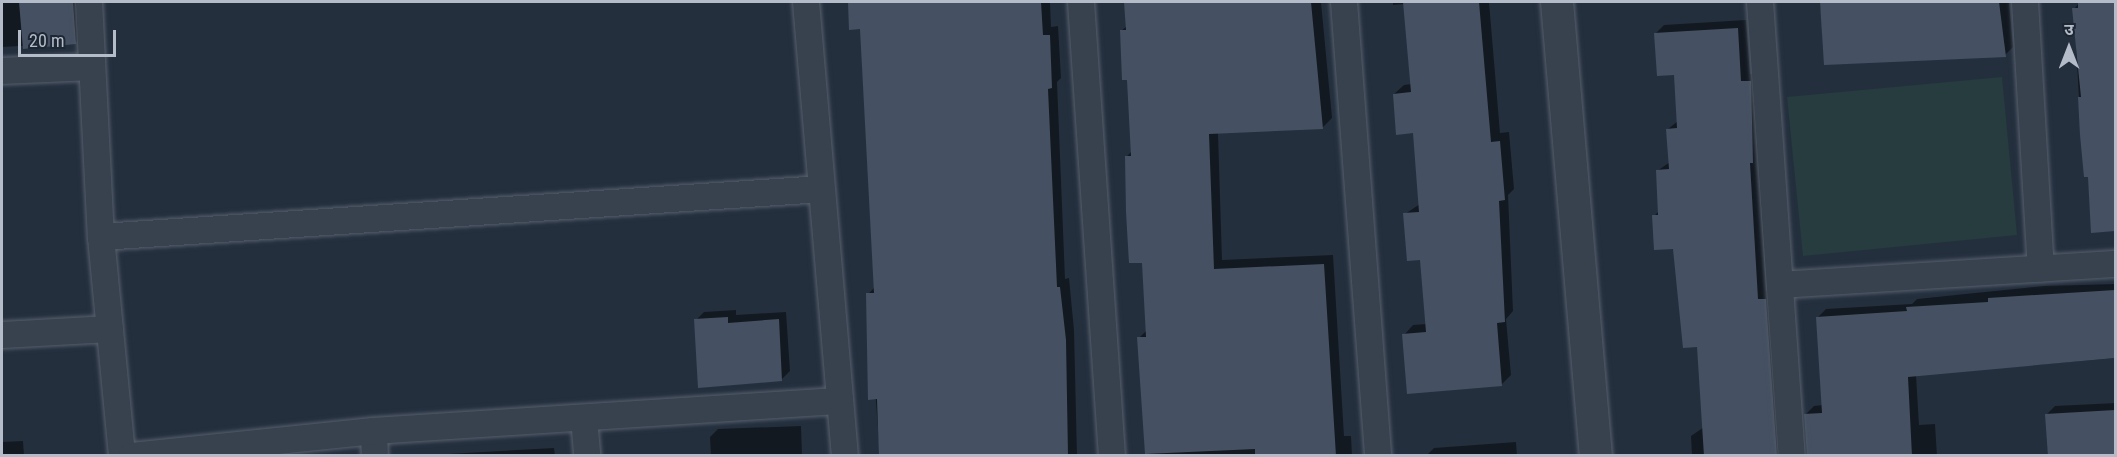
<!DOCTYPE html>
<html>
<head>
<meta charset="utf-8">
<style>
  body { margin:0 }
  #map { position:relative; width:2117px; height:457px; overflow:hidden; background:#242f3e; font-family:"Roboto Condensed","Noto Sans Devanagari",sans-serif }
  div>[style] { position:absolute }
  .green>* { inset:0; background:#263c3f }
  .shadow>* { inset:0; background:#0007 }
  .building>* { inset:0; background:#455162 }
  .roads { filter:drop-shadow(0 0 2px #565f6c) drop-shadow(0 0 2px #565f6c) }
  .minor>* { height:26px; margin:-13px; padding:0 13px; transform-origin:13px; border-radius:13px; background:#38414e }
  .tertiary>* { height:32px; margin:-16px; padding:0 16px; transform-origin:16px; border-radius:16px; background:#38414e }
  span { translate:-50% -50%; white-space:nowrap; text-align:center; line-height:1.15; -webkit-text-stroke:6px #1d2633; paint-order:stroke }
  .frame { position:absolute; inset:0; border:3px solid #b4bcc9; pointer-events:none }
  .north { position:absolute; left:2039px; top:18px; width:60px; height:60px; -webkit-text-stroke:4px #1d2633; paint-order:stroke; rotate:0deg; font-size:16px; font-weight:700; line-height:24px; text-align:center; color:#b4bcc9 }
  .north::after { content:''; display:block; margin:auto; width:21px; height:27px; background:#b4bcc9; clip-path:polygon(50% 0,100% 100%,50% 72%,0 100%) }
  .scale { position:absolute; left:18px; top:30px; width:98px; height:27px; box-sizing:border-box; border:3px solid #b4bcc9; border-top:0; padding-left:8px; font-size:18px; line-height:21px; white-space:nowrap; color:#b4bcc9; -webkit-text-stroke:4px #1d2633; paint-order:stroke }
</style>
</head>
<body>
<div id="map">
  <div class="green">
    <i style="clip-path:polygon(2002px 77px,2017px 235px,1803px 256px,1787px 97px)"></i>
  </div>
  <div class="shadow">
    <i style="clip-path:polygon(2px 2px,81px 2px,84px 35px,75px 43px,2px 47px)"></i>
    <i style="clip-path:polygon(850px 2px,1050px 2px,1051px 27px,1058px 26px,1061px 78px,1057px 82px,1065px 279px,1069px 278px,1074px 330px,1077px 456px,880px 456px,868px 294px,875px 287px,862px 28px,850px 28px)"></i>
    <i style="clip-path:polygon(1126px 2px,1321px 2px,1332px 118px,1323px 127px,1218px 133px,1222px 260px,1333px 255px,1344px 436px,1351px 436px,1352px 456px,1148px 456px,1139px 338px,1147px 330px,1143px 261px,1126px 157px,1132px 151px,1129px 78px,1121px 31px,1127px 26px)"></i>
    <i style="clip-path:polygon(1393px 2px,1489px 2px,1500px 133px,1509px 132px,1514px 189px,1508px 195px,1513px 311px,1506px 319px,1511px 375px,1501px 385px,1404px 335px,1413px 325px,1427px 324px,1422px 258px,1405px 214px,1420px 204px,1414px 132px,1394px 94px,1404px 85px,1412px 84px,1405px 4px,1393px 5px)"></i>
    <i style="clip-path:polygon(1820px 2px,2009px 2px,2013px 47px,2005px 55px,1826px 64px)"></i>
    <i style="clip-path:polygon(2080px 2px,2116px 2px,2116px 230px,2093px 231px,2090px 175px,2081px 135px,2074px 9px)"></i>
    <i style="clip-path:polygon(1746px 20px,1750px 74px,1759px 73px,1761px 153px,1758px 156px,1766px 291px,1774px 291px,1789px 456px,1692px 456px,1691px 436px,1704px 427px,1698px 346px,1674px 248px,1654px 216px,1660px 210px,1657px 171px,1670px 162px,1668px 129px,1678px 121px,1675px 74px,1656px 33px,1664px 25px)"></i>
    <i style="clip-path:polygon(2116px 284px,2116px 358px,1916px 375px,1919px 425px,1935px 424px,1937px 456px,1808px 456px,1806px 414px,1814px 406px,1823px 405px,1817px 318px,1826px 309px,1912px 304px,1917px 299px,2044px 286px)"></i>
    <i style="clip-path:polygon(736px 310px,736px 315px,786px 312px,790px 371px,782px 379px,696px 320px,704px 312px)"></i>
    <i style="clip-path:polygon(2116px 403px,2116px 456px,2049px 456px,2047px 414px,2055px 406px)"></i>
    <i style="clip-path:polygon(801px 426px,802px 456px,711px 456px,710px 437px,718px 429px)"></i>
    <i style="clip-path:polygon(23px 441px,24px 456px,2px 456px,2px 442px)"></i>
    <i style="clip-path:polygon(1516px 442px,1517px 456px,1426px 456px,1434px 448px)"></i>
    <i style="clip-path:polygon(554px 448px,555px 456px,412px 456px)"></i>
  </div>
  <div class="building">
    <i style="clip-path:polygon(19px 2px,73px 2px,76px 44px,23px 49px)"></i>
    <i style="clip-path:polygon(848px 2px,1041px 2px,1043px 35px,1050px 35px,1052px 88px,1048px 89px,1057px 287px,1060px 287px,1066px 340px,1068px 456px,879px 456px,877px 399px,868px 400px,866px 293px,874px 293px,860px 29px,849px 30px)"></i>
    <i style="clip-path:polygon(1124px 2px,1311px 2px,1323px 129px,1209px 134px,1214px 269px,1324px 264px,1336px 456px,1255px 456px,1255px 449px,1145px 454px,1137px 337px,1146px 337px,1142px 263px,1129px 263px,1126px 212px,1125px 156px,1131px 156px,1127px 80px,1122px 80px,1120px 30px,1126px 30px)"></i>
    <i style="clip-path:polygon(1403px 2px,1479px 2px,1491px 142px,1500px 141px,1505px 200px,1499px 201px,1505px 322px,1497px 323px,1502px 386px,1407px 394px,1402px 334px,1426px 332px,1420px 260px,1407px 261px,1403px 213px,1419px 212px,1413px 133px,1396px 135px,1393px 94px,1411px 92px)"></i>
    <i style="clip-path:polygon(1820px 2px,1999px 2px,2006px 57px,1824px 65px)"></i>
    <i style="clip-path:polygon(2078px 2px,2115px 2px,2115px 231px,2091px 233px,2088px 177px,2084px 177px,2080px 135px,2078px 97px,2081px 97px,2072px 8px,2078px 8px)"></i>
    <i style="clip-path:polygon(1738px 28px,1741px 81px,1751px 81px,1753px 163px,1750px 163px,1758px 299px,1766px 299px,1777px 456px,1704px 456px,1697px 347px,1683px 348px,1673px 249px,1654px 250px,1652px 215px,1658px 215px,1656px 170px,1669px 169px,1666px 129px,1677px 128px,1674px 75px,1657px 76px,1654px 33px)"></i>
    <i style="clip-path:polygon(2115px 290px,2115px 358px,1908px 377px,1912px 456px,1807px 456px,1804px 414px,1822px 413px,1816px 317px,1907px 311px,1906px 307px,1988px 302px,1988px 298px)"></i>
    <i style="clip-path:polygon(728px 317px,728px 323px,779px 319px,782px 381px,698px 388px,694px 319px)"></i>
    <i style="clip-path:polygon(2115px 410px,2115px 456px,2048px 456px,2045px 414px)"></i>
  </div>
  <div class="roads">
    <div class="minor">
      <i style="left:89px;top:2px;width:235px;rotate:87.1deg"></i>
      <i style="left:101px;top:237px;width:220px;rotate:84.5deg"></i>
      <i style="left:806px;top:2px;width:456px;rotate:85.1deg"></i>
      <i style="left:1081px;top:2px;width:455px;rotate:86.1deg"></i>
      <i style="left:1344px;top:2px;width:455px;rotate:85.7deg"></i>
      <i style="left:1760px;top:2px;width:455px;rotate:86deg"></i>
      <i style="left:2025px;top:2px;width:267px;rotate:86.6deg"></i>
      <i style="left:2px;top:71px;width:90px;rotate:-2.5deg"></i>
      <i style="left:101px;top:237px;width:722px;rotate:-3.81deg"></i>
      <i style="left:1780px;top:285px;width:337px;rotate:-3.6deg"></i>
      <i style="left:2px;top:335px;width:108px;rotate:-3.2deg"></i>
      <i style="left:584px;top:418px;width:38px;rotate:85deg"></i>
      <i style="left:374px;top:431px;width:25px;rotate:88deg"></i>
      <i style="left:132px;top:456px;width:243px;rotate:-5.9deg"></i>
      <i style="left:374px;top:431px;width:467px;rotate:-3.7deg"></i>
    </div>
    <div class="tertiary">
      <i style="left:1557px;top:2px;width:456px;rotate:85.1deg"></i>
    </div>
  </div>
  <div class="frame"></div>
  <div class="north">उ</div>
  <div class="scale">20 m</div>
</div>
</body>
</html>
